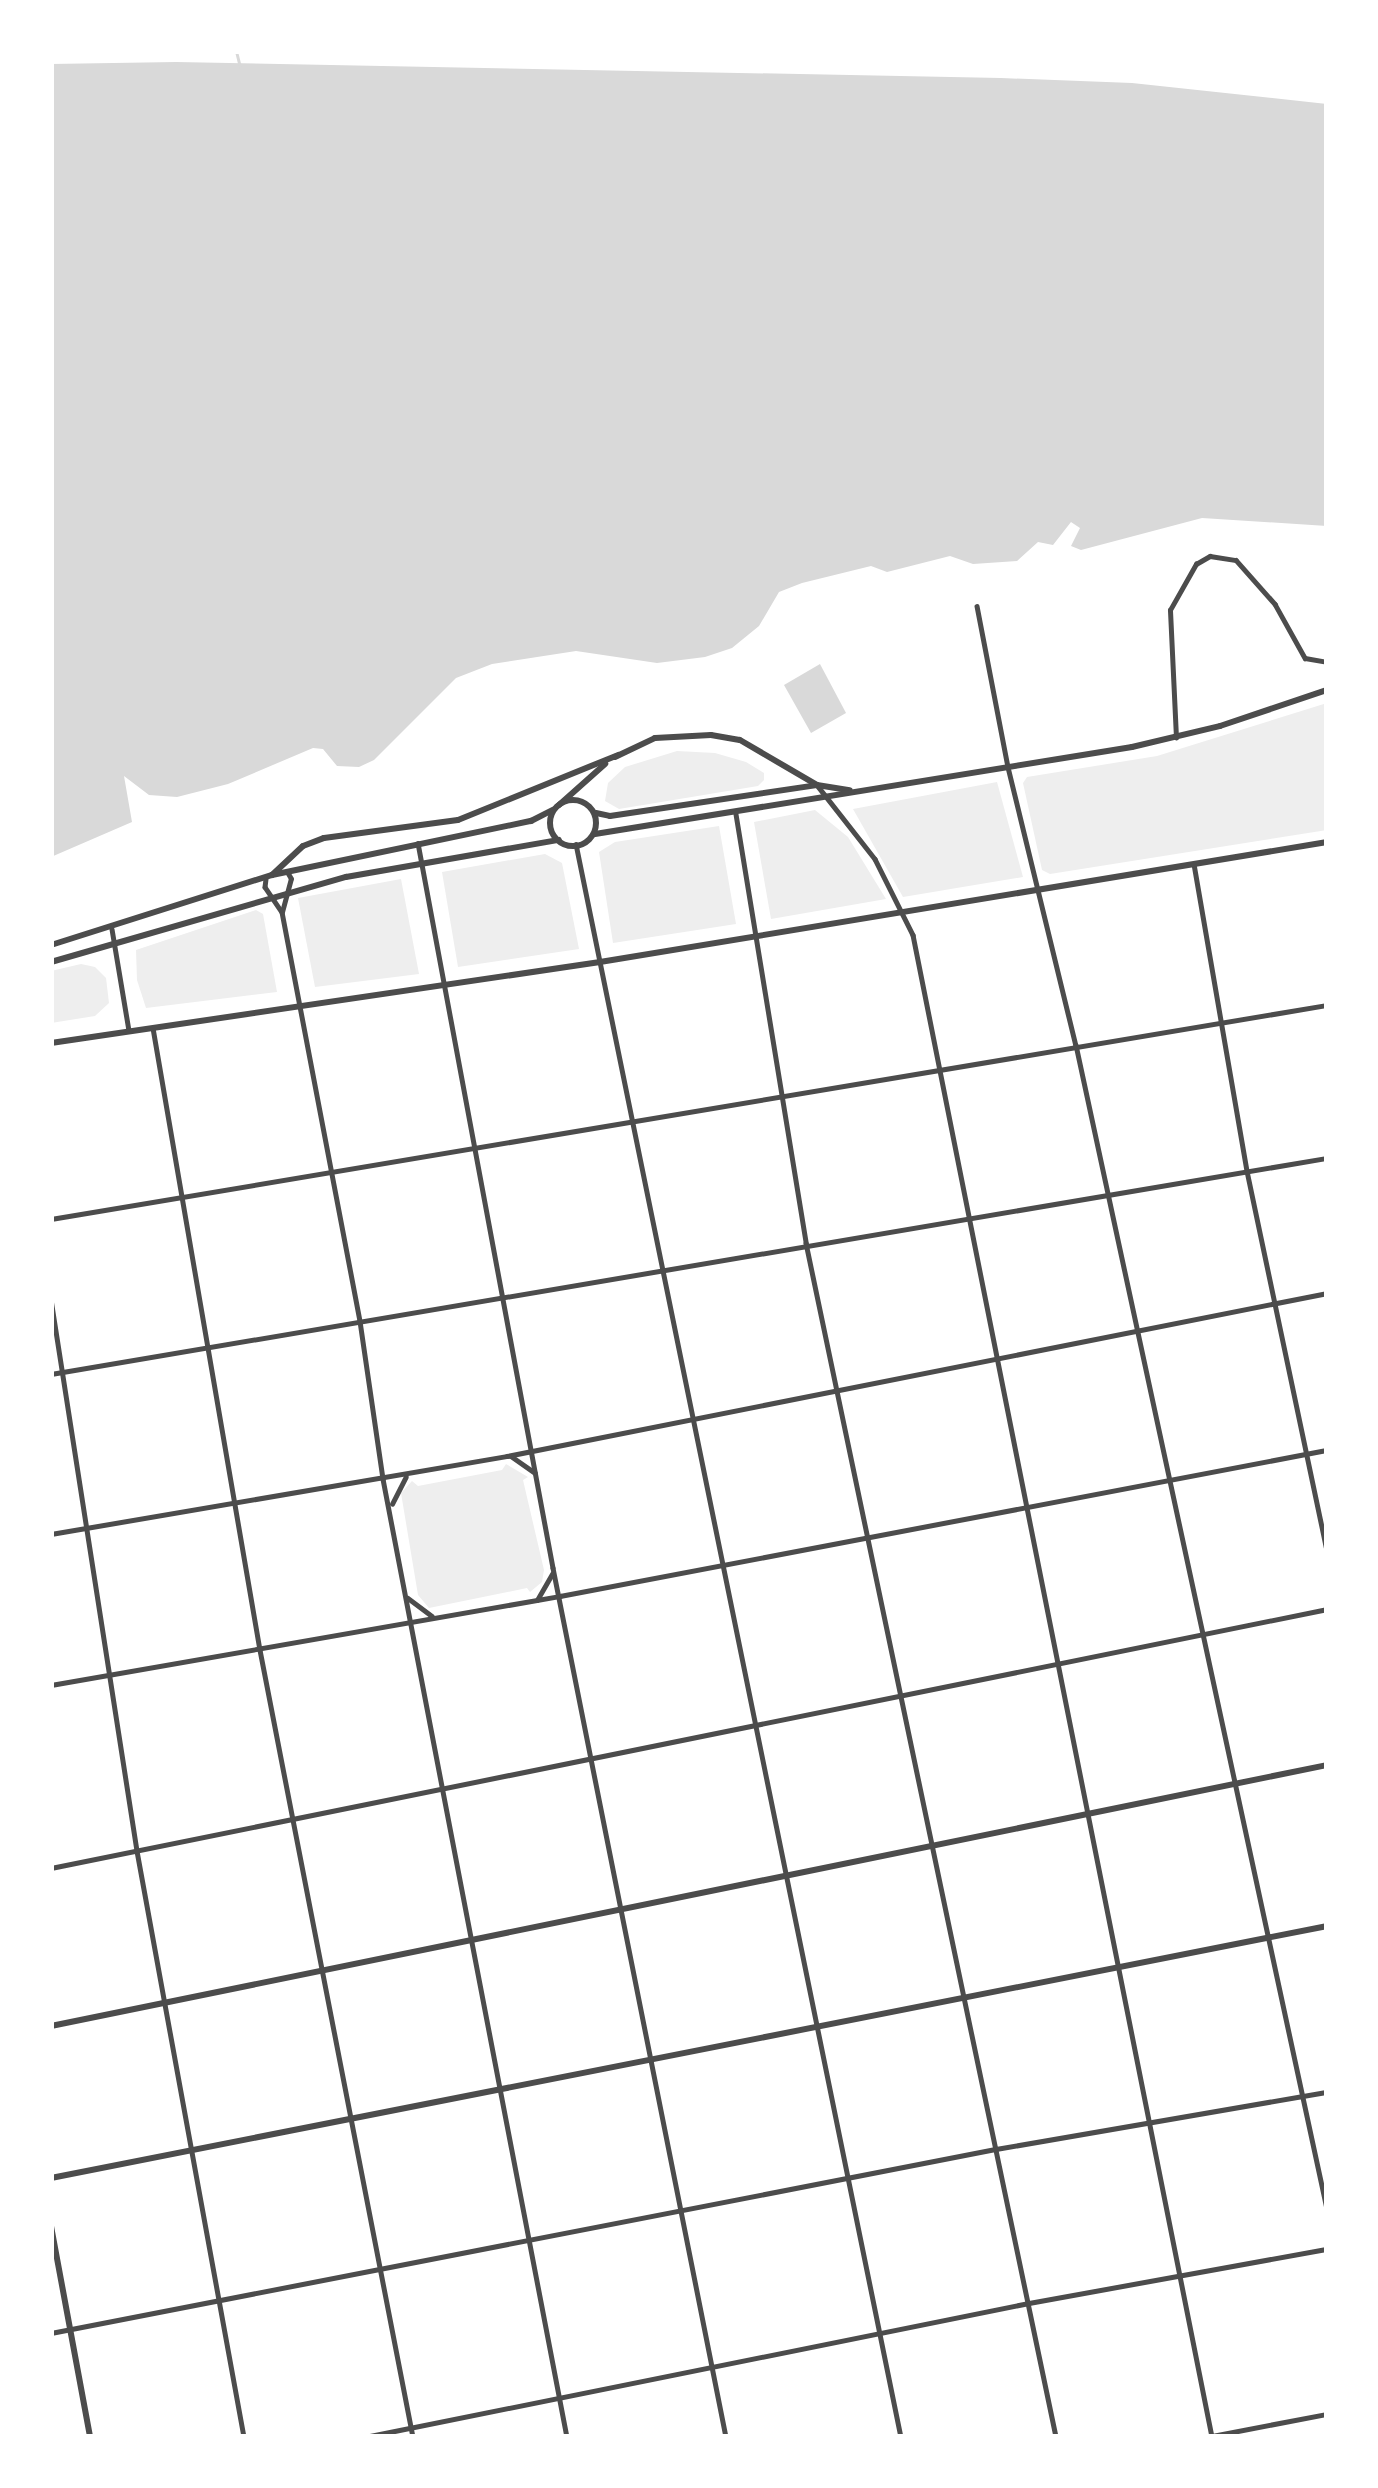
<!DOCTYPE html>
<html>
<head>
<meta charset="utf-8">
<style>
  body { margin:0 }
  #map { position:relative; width:1378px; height:2488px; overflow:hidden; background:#fff; font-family:"Open Sans",sans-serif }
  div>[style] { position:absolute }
  .green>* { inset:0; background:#eee }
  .water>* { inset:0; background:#d9d9d9 }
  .stream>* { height:3px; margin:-1.5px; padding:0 1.5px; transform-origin:1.5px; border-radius:1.5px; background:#d9d9d9 }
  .minor>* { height:4.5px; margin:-2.25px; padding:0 2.25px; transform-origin:2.25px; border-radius:2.25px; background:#4c4c4c }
  .tertiary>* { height:6px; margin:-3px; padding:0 3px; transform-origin:3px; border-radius:3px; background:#4c4c4c }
  .tertiary>.ring { margin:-3px; padding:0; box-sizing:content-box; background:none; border:6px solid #4c4c4c; border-radius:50% }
  span { translate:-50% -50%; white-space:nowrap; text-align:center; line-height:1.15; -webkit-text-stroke:9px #fff; paint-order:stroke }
  .frame { position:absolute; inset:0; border:54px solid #fff; pointer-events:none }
</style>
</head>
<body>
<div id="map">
  <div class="green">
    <i style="clip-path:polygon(1327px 703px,1327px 830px,1050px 874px,1042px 870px,1023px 783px,1027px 777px,1157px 756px)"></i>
    <i style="clip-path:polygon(677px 751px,715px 753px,746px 762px,764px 773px,764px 780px,758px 786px,619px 809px,605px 801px,608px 783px,625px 767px)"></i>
    <i style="clip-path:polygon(997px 782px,1023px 877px,903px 897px,853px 809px)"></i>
    <i style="clip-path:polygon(815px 810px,848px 837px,886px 899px,771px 919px,754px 822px)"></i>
    <i style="clip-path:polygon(719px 826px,736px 924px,613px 943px,599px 852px,615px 842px)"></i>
    <i style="clip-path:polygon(545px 854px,562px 863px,579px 949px,458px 967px,442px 872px)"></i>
    <i style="clip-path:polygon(401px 879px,419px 974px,315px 987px,298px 898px)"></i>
    <i style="clip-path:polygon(256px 910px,263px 914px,277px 992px,146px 1008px,137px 980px,136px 950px)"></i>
    <i style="clip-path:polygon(81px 964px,95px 967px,106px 978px,109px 1003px,95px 1016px,51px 1023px,51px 971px)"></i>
    <i style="clip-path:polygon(506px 1464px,528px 1477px,523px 1480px,544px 1570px,542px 1582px,530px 1592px,527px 1588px,429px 1608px,418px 1595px,401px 1493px,412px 1481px,418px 1486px,502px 1470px)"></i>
  </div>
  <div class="water">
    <i style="clip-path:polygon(176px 62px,1001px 78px,1132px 83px,1327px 104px,1327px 526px,1202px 518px,1081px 550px,1071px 546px,1080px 528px,1071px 522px,1053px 545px,1038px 542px,1017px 561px,973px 564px,950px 556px,887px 572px,871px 566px,802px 583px,779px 592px,759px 626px,732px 648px,705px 657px,657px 663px,576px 651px,492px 664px,456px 678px,374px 760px,359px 767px,337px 766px,323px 749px,313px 748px,228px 784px,177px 797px,149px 795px,124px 776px,132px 822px,51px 857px,51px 64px)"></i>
    <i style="clip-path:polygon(820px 664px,846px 713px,811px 733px,784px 685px)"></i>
  </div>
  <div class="stream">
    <i style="left:236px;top:51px;width:16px;rotate:76deg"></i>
  </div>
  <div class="minor">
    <i style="left:977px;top:606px;width:164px;rotate:79.1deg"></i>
    <i style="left:1008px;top:767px;width:286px;rotate:76.3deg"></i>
    <i style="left:1076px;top:1045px;width:1191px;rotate:77.83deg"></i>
    <i style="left:1176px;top:738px;width:128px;rotate:-92.7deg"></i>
    <i style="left:1170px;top:610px;width:53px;rotate:-60.5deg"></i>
    <i style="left:1196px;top:564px;width:16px;rotate:-30deg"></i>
    <i style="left:1210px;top:556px;width:26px;rotate:9deg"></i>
    <i style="left:1236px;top:560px;width:59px;rotate:48.4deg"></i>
    <i style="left:1275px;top:604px;width:62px;rotate:60.9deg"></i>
    <i style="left:1305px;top:658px;width:22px;rotate:10deg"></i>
    <i style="left:817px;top:785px;width:94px;rotate:51.9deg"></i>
    <i style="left:875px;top:859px;width:85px;rotate:63.4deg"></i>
    <i style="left:913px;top:935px;width:1531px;rotate:78.74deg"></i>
    <i style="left:736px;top:814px;width:435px;rotate:80.7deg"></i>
    <i style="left:806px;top:1243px;width:1220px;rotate:78.17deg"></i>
    <i style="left:418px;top:843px;width:737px;rotate:79.45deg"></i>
    <i style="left:553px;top:1568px;width:886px;rotate:78.74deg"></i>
    <i style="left:576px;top:844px;width:1626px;rotate:78.47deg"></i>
    <i style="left:1194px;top:864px;width:312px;rotate:80.2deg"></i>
    <i style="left:1247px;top:1171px;width:389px;rotate:78.1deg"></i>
    <i style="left:266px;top:879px;width:8px;rotate:97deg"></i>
    <i style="left:265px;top:887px;width:30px;rotate:56deg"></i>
    <i style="left:282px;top:912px;width:416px;rotate:79.2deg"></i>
    <i style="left:360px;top:1321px;width:160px;rotate:81.7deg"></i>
    <i style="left:383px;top:1479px;width:976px;rotate:79.13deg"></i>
    <i style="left:282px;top:912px;width:34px;rotate:-75deg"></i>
    <i style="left:291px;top:879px;width:8px;rotate:-120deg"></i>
    <i style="left:112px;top:929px;width:103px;rotate:80.5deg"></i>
    <i style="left:153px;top:1028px;width:631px;rotate:80.24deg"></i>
    <i style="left:260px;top:1650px;width:802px;rotate:79deg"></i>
    <i style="left:51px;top:1219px;width:1294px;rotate:-9.52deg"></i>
    <i style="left:51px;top:1299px;width:559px;rotate:81.14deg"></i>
    <i style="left:137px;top:1851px;width:596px;rotate:79.65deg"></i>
    <i style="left:51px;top:1374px;width:1294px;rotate:-9.61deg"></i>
    <i style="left:511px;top:1456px;width:29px;rotate:35deg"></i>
    <i style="left:392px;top:1504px;width:30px;rotate:-63deg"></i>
    <i style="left:51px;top:1534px;width:463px;rotate:-9.7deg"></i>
    <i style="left:507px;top:1456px;width:836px;rotate:-11.24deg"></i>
    <i style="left:408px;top:1598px;width:30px;rotate:37deg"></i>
    <i style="left:537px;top:1600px;width:30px;rotate:-60deg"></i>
    <i style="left:51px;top:1685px;width:517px;rotate:-9.92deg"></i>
    <i style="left:560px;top:1596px;width:781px;rotate:-10.78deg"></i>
    <i style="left:51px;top:1868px;width:1302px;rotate:-11.47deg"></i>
    <i style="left:51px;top:2333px;width:963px;rotate:-11.02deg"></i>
    <i style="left:996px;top:2149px;width:336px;rotate:-9.8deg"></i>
    <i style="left:365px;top:2437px;width:677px;rotate:-11.41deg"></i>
    <i style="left:1029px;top:2303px;width:303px;rotate:-10.3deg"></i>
    <i style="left:1207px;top:2437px;width:122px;rotate:-10.9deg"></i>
  </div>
  <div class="tertiary">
    <i style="left:615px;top:757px;width:44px;rotate:-25.4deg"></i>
    <i style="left:655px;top:738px;width:56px;rotate:-3.1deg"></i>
    <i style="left:711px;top:735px;width:29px;rotate:10deg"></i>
    <i style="left:740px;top:740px;width:89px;rotate:30.3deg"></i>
    <i class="ring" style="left:550px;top:800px;width:40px;height:40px"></i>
    <i style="left:559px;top:805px;width:62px;rotate:-41.7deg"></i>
    <i style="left:596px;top:813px;width:14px;rotate:12deg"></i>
    <i style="left:610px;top:816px;width:209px;rotate:-8.5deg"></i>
    <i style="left:817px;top:785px;width:33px;rotate:9deg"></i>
    <i style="left:595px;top:834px;width:544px;rotate:-9.2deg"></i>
    <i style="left:1132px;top:747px;width:90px;rotate:-13.4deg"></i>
    <i style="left:1220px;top:726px;width:113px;rotate:-18.6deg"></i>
    <i style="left:272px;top:875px;width:42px;rotate:-43.1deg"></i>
    <i style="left:303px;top:846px;width:22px;rotate:-21deg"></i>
    <i style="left:324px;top:838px;width:135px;rotate:-7.7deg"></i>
    <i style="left:458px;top:820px;width:173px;rotate:-22.1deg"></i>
    <i style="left:51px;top:945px;width:232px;rotate:-17.6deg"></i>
    <i style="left:272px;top:875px;width:265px;rotate:-11.8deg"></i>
    <i style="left:531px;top:821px;width:25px;rotate:-27deg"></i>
    <i style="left:51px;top:962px;width:307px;rotate:-16.1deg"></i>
    <i style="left:346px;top:877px;width:216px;rotate:-9.9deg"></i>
    <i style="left:51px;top:1043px;width:555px;rotate:-8.39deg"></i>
    <i style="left:600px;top:962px;width:737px;rotate:-9.37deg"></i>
    <i style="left:51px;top:2026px;width:1302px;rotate:-11.56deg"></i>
    <i style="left:51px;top:2178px;width:1301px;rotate:-11.17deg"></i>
    <i style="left:51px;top:2226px;width:215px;rotate:79.5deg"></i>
  </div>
  <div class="frame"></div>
</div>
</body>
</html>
